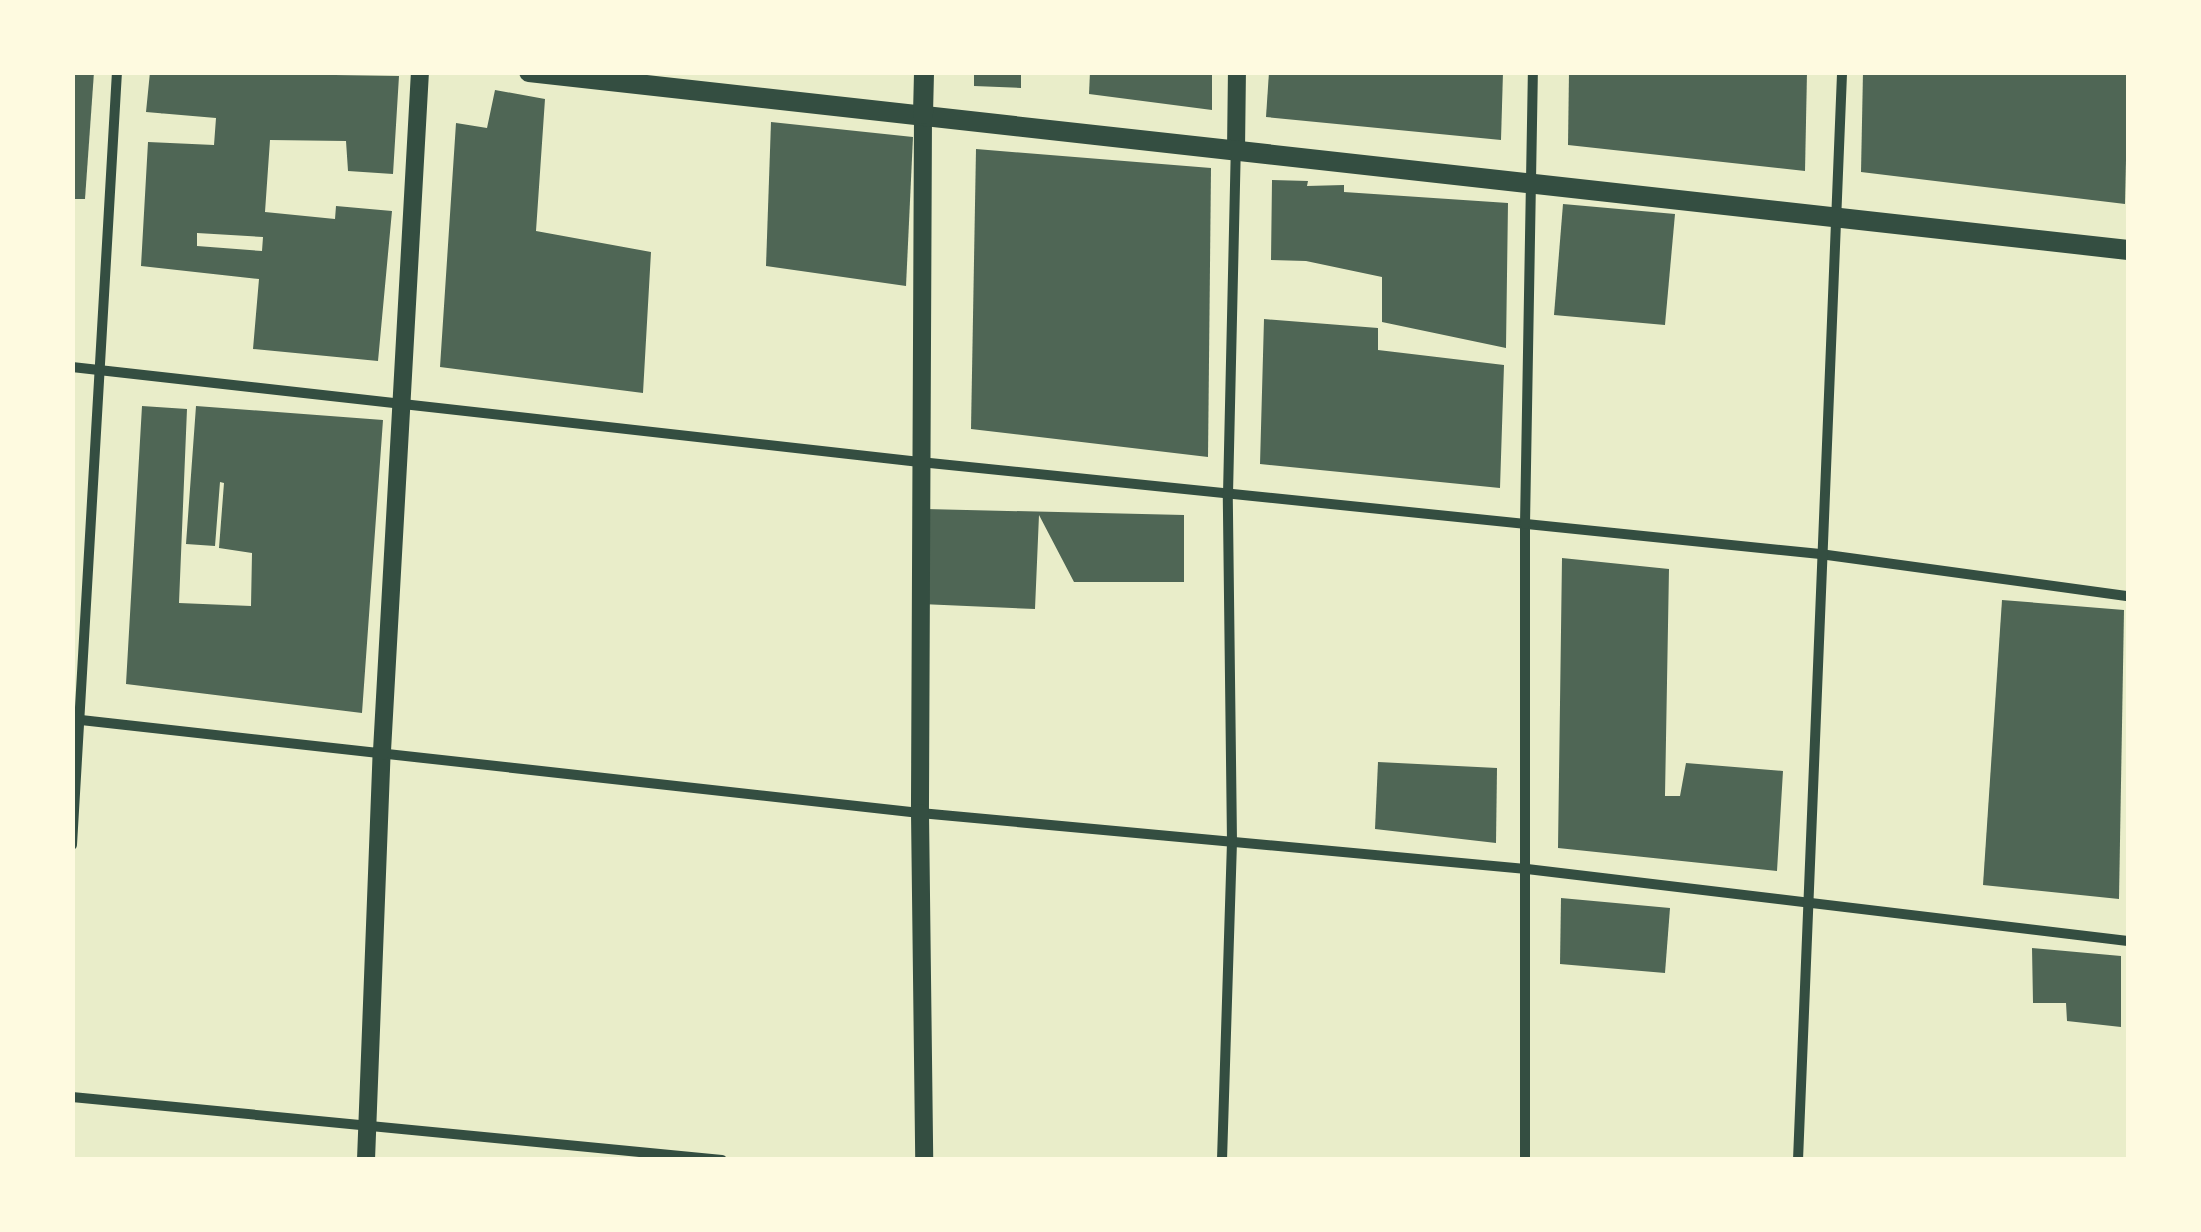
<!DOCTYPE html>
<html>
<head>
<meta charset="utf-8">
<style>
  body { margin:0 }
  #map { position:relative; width:2201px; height:1232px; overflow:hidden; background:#e9edc9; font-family:Karla,sans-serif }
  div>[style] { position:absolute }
  .building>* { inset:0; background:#4f6655 }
  .minor>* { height:10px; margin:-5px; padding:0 5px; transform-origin:5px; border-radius:5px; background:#344e41 }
  .tertiary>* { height:18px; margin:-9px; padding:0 9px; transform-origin:9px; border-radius:9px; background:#344e41 }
  .secondary>* { height:20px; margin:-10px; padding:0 10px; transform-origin:10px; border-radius:10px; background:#344e41 }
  span { translate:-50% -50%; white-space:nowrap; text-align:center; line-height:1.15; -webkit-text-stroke:9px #fefae0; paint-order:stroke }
  .frame { position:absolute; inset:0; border:75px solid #fefae0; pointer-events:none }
</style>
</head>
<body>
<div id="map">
  <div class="building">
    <i style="clip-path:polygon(72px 72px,94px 72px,85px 199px,72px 199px)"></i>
    <i style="clip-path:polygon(evenodd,150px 72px,399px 76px,393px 174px,348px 171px,346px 141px,270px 140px,265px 212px,335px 219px,336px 206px,392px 211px,378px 361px,253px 349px,259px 279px,141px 266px,148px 142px,214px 145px,216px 118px,146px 112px,150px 72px,197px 233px,263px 237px,262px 251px,197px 246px,197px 233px)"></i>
    <i style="clip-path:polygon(974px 72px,1021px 72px,1021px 88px,974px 86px)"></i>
    <i style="clip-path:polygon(1090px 72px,1212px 72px,1212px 110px,1089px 94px)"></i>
    <i style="clip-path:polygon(1269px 72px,1503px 72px,1501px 140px,1266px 117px)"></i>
    <i style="clip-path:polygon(1569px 72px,1807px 72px,1805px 171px,1568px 145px)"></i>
    <i style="clip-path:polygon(1863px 72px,2128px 72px,2125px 204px,1861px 172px)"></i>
    <i style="clip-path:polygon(495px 90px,545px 99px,536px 231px,651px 252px,643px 393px,440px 367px,456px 123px,487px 128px)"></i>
    <i style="clip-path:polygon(771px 122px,913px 137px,906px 286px,766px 266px)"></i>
    <i style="clip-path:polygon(976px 149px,1211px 168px,1208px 457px,971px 429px)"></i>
    <i style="clip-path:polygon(1272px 180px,1308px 181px,1307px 186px,1344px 185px,1344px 192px,1508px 203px,1506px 348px,1382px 322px,1382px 277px,1306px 261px,1271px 260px)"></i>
    <i style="clip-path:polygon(1563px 204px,1675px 214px,1665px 325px,1554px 315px)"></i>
    <i style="clip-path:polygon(1264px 319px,1378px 328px,1378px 350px,1504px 365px,1500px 488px,1260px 464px)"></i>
    <i style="clip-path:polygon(142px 406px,187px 409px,179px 603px,251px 606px,252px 553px,219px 548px,224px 483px,220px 482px,215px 546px,186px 544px,196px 406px,383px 420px,362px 713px,126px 684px)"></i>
    <i style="clip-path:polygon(925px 509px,1184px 515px,1184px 582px,1074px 582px,1039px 515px,1035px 609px,921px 604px)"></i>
    <i style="clip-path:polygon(1562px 558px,1669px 569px,1665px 796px,1680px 796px,1686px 763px,1783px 771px,1777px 871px,1558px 848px)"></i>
    <i style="clip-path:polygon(2002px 600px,2124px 610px,2119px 899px,1983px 885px)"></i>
    <i style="clip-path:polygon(1378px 762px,1497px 768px,1496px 843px,1375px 829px)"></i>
    <i style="clip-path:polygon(1561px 898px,1670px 908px,1665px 973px,1560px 964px)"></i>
    <i style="clip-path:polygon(2032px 948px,2121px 956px,2121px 1027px,2067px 1021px,2066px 1003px,2033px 1003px)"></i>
  </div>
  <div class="minor">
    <i style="left:72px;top:367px;width:853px;rotate:6.39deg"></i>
    <i style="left:920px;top:462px;width:905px;rotate:5.84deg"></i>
    <i style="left:1820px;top:554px;width:311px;rotate:7.8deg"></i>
    <i style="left:72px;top:719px;width:853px;rotate:6.33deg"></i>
    <i style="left:920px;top:813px;width:610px;rotate:5.27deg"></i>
    <i style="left:1527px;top:869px;width:605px;rotate:6.83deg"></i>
    <i style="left:72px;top:845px;width:774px;rotate:-86.67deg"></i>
    <i style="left:72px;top:1097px;width:653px;rotate:5.54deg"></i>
    <i style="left:1222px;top:1160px;width:318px;rotate:-88.2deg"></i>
    <i style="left:1232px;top:842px;width:348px;rotate:-90.7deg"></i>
    <i style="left:1228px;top:494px;width:343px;rotate:-88.7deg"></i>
    <i style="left:1525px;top:1160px;width:636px;rotate:-90deg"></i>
    <i style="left:1525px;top:524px;width:452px;rotate:-89deg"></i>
    <i style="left:1798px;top:1160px;width:1089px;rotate:-87.68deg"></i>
  </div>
  <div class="tertiary">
    <i style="left:923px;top:114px;width:699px;rotate:90.25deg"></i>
    <i style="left:920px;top:813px;width:347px;rotate:89.3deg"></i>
    <i style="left:1236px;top:150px;width:78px;rotate:-89.3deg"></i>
    <i style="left:366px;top:1160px;width:409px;rotate:-87.8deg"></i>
    <i style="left:382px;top:751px;width:680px;rotate:-86.8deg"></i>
  </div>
  <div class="secondary">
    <i style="left:529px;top:72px;width:1609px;rotate:6.35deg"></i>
    <i style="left:923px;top:114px;width:42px;rotate:-88.6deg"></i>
  </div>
  <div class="frame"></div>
</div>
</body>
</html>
